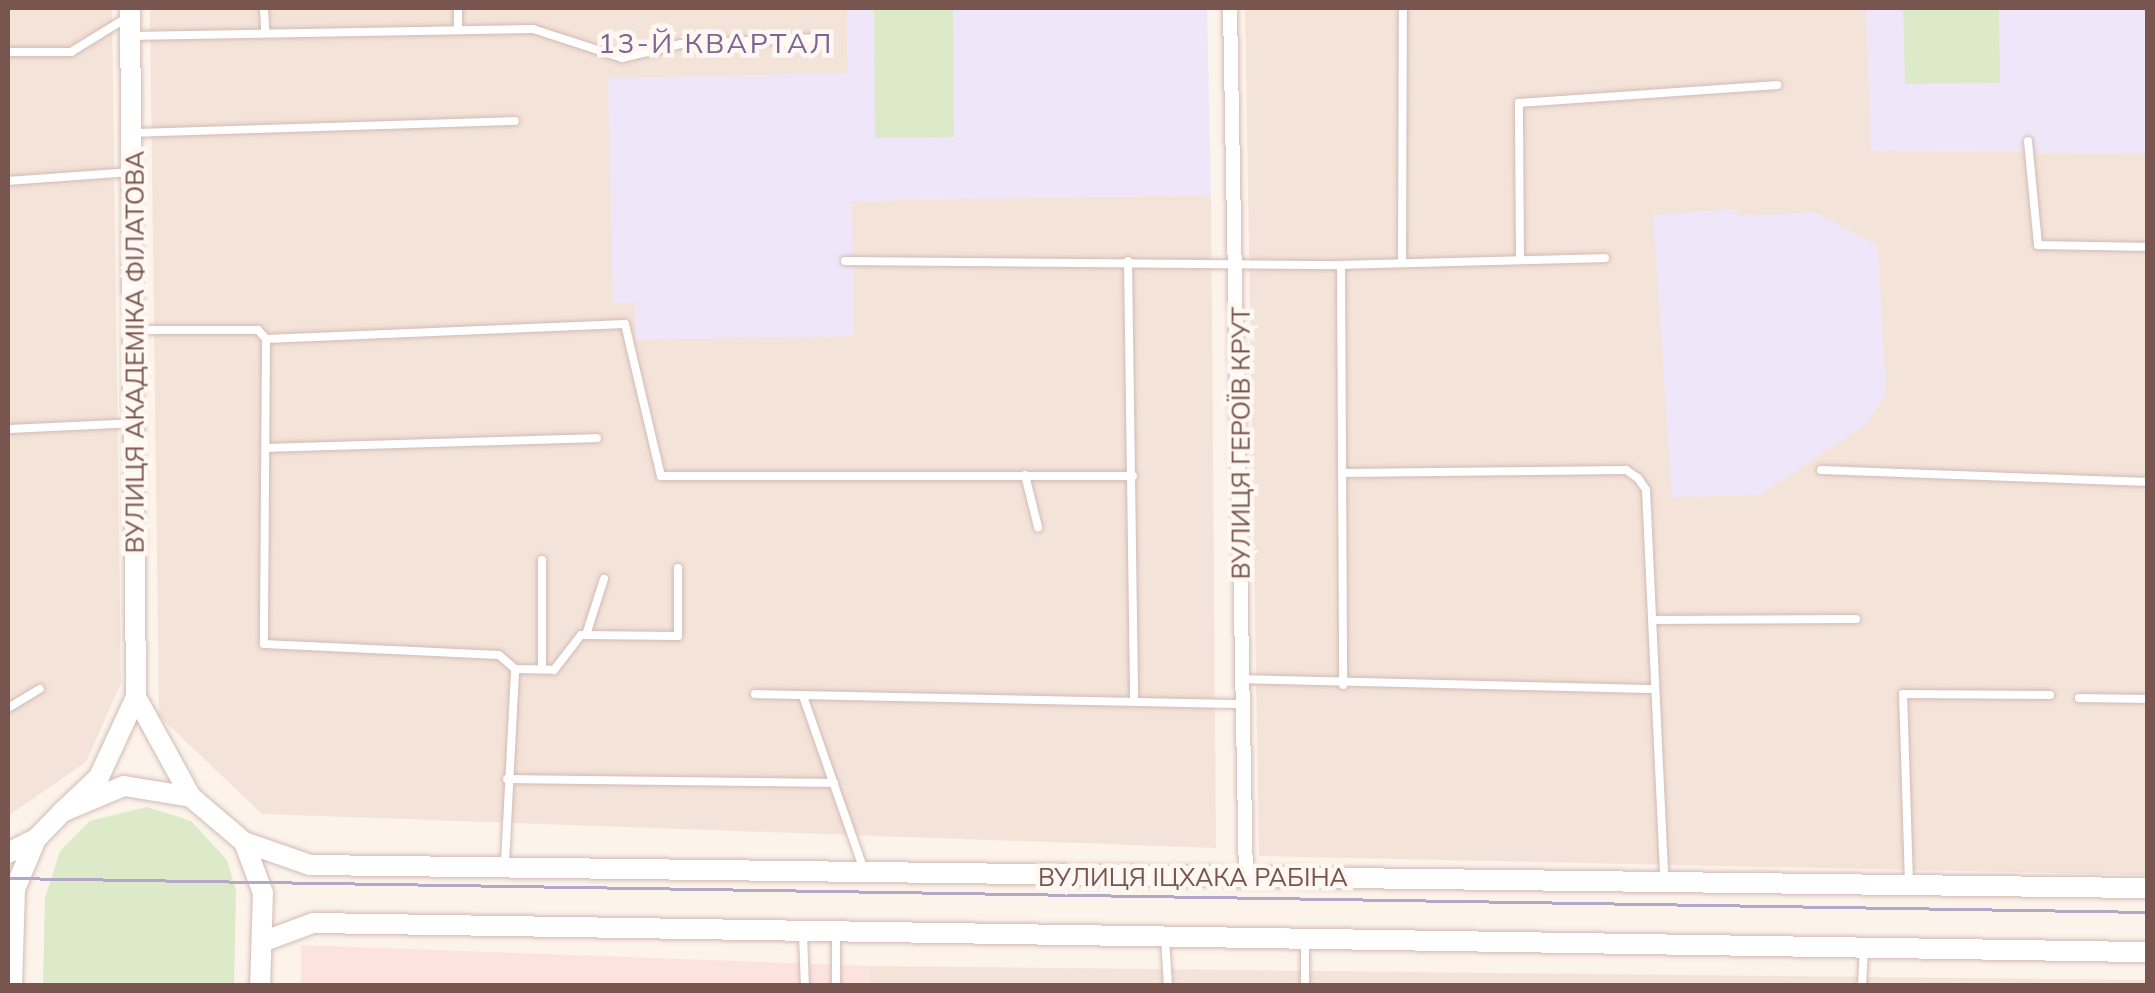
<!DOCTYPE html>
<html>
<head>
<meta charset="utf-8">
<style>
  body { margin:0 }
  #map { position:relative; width:2155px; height:993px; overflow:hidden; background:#fcf3eb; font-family:Mulish,sans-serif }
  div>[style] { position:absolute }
  .residential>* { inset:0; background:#f4e3d9 }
  .commercial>* { inset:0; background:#fce3df }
  .education>* { inset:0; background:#efe7f9 }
  .green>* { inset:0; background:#dceac9 }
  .roads { filter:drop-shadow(0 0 2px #d2bbb3) drop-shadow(0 0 2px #d2bbb3) }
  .lane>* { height:8px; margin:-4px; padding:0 4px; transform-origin:4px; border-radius:4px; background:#fff }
  .street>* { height:14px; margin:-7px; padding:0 7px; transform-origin:7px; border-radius:7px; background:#fff }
  .secondary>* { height:20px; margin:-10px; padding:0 10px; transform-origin:10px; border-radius:10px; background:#fff }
  .tram>* { height:2.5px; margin:-1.25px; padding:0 1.25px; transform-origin:1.25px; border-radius:1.25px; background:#b3a8c7 }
  span { translate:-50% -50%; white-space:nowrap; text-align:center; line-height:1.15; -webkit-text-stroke:9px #fff7f2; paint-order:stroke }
  .street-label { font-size:25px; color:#78554e }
  .neighbourhood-label { font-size:28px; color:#7c6693; letter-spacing:2.5px }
  .frame { position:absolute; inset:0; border:10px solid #78554e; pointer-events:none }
</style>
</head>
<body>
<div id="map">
  <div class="residential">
    <i style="clip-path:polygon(8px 8px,112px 8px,121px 683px,86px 762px,8px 816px)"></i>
    <i style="clip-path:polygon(150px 8px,847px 8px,848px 73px,613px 303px,635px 303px,636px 339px,851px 201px,1211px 195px,1216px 848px,262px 814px,159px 716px)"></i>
    <i style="clip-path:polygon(1245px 8px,1866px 8px,1872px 151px,2147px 153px,2147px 875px,1259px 856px)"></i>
    <i style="clip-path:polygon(870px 966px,2148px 980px,2147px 986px,869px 986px)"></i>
  </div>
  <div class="commercial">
    <i style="clip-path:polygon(301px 945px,870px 966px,869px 986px,301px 986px)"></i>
  </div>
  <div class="education">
    <i style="clip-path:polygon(847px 8px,1207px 8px,1211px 195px,852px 201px,854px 336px,636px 340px,635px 303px,613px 303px,608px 78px,848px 73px)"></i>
    <i style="clip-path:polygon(1866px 8px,2147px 8px,2147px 153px,1871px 151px)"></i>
    <i style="clip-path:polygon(1734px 209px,1739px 216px,1815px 212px,1878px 246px,1886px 392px,1868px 423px,1760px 495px,1672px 497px,1653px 215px)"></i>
  </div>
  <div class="green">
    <i style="clip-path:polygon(874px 8px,953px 8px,954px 137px,875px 138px)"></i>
    <i style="clip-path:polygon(1903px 8px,1999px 8px,2000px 83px,1905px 84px)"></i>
    <i style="clip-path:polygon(147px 807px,191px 821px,227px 860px,236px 891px,234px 985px,43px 985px,45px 898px,60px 851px,90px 821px)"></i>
  </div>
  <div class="roads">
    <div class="lane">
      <i style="left:264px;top:8px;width:22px;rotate:87deg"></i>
      <i style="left:458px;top:28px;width:20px;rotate:-90deg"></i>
      <i style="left:131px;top:36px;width:402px;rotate:-1deg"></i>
      <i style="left:533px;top:29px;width:94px;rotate:18deg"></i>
      <i style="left:622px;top:58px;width:61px;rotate:-13.3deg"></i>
      <i style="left:681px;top:44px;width:137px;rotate:-2.5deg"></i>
      <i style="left:8px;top:52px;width:63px"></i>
      <i style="left:71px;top:52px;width:67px;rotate:-31.6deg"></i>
      <i style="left:133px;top:133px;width:382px;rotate:-1.8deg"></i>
      <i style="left:2028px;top:141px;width:104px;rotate:84.5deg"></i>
      <i style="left:2038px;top:245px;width:110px;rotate:1deg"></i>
      <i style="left:8px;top:181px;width:123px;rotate:-4.2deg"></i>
      <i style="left:1520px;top:260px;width:157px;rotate:-90.4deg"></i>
      <i style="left:1519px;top:103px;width:259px;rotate:-4deg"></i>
      <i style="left:845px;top:261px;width:496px;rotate:0.5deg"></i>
      <i style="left:1341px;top:265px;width:420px;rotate:89.7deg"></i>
      <i style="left:1128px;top:261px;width:440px;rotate:89.2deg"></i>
      <i style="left:1402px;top:263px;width:255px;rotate:-89.8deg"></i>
      <i style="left:1341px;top:265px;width:264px;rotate:-1.5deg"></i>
      <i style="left:137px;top:330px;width:121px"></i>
      <i style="left:258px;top:330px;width:12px;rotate:48deg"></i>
      <i style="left:266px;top:339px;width:359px;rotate:-2.4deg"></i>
      <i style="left:625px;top:324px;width:156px;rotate:76.7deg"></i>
      <i style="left:661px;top:476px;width:472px"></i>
      <i style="left:266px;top:339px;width:305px;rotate:90.4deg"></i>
      <i style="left:264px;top:644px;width:235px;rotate:2.7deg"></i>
      <i style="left:499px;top:655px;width:21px;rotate:41deg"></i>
      <i style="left:515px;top:669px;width:39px;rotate:1deg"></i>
      <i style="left:554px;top:670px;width:44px;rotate:-52.4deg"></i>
      <i style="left:581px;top:635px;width:97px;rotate:0.6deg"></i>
      <i style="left:678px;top:636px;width:68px;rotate:-90deg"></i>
      <i style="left:8px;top:429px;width:125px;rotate:-2.7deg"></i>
      <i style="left:267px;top:448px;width:330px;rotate:-1.7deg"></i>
      <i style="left:1821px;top:470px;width:327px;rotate:2.1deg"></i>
      <i style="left:1342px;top:473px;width:284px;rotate:-0.6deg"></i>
      <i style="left:1626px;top:470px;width:14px;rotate:34deg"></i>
      <i style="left:1638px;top:478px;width:14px;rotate:56deg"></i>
      <i style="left:1646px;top:490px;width:388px;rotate:87.3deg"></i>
      <i style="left:1025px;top:475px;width:54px;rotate:76deg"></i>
      <i style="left:1652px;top:620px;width:204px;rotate:-0.3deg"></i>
      <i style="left:586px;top:635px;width:59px;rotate:-72.2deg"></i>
      <i style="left:542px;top:669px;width:109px;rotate:-90deg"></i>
      <i style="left:1241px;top:679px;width:414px;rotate:1.4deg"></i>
      <i style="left:755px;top:694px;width:487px;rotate:1.2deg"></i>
      <i style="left:803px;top:696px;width:184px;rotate:70.7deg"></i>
      <i style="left:2079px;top:698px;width:69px;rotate:0.8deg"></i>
      <i style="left:8px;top:708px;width:37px;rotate:-31deg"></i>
      <i style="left:507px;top:779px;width:327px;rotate:0.7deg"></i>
      <i style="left:505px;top:863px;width:194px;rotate:-87deg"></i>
      <i style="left:1909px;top:883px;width:189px;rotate:-91.8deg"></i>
      <i style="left:1903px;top:694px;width:147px;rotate:0.4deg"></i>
      <i style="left:803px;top:935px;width:51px;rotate:87.8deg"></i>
      <i style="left:1165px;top:937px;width:49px;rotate:86.5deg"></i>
      <i style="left:1305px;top:939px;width:47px;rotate:90deg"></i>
      <i style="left:836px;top:986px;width:51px;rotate:-90deg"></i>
      <i style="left:1862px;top:986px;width:36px;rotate:-87deg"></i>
    </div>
    <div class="street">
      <i style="left:1230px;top:8px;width:870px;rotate:88.95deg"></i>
    </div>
    <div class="secondary">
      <i style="left:136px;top:697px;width:114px;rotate:61.2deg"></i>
      <i style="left:62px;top:812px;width:51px;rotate:-43.4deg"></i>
      <i style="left:99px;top:777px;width:88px;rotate:-65.2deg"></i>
      <i style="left:136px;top:697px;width:689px;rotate:-90.5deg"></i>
      <i style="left:244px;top:842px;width:70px;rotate:19.2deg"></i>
      <i style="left:310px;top:865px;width:1838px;rotate:0.72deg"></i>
      <i style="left:8px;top:853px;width:31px;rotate:-27deg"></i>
      <i style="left:262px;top:942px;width:54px;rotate:-20.4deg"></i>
      <i style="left:313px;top:923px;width:1835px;rotate:0.91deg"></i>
      <i style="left:12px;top:986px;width:97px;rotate:-88.2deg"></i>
      <i style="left:15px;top:889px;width:54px;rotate:-67.2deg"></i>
      <i style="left:36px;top:839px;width:37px;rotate:-46deg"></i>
      <i style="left:62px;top:812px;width:67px;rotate:-22.8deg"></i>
      <i style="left:124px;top:786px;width:68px;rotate:9.3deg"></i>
      <i style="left:191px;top:797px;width:70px;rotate:40.3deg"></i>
      <i style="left:244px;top:842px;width:54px;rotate:69.6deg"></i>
      <i style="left:263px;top:893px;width:93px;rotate:91.8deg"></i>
    </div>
  </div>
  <div class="tram">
    <i style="left:8px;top:878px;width:2140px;rotate:0.91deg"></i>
  </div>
  <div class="street-label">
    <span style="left:135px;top:352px;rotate:-90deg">ВУЛИЦЯ АКАДЕМІКА ФІЛАТОВА</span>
    <span style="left:1241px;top:443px;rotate:-90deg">ВУЛИЦЯ ГЕРОЇВ КРУТ</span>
    <span style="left:1193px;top:877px">ВУЛИЦЯ ІЦХАКА РАБІНА</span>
  </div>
  <div class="neighbourhood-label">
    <span style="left:716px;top:43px">13-Й КВАРТАЛ</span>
  </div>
  <div class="frame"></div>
</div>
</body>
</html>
